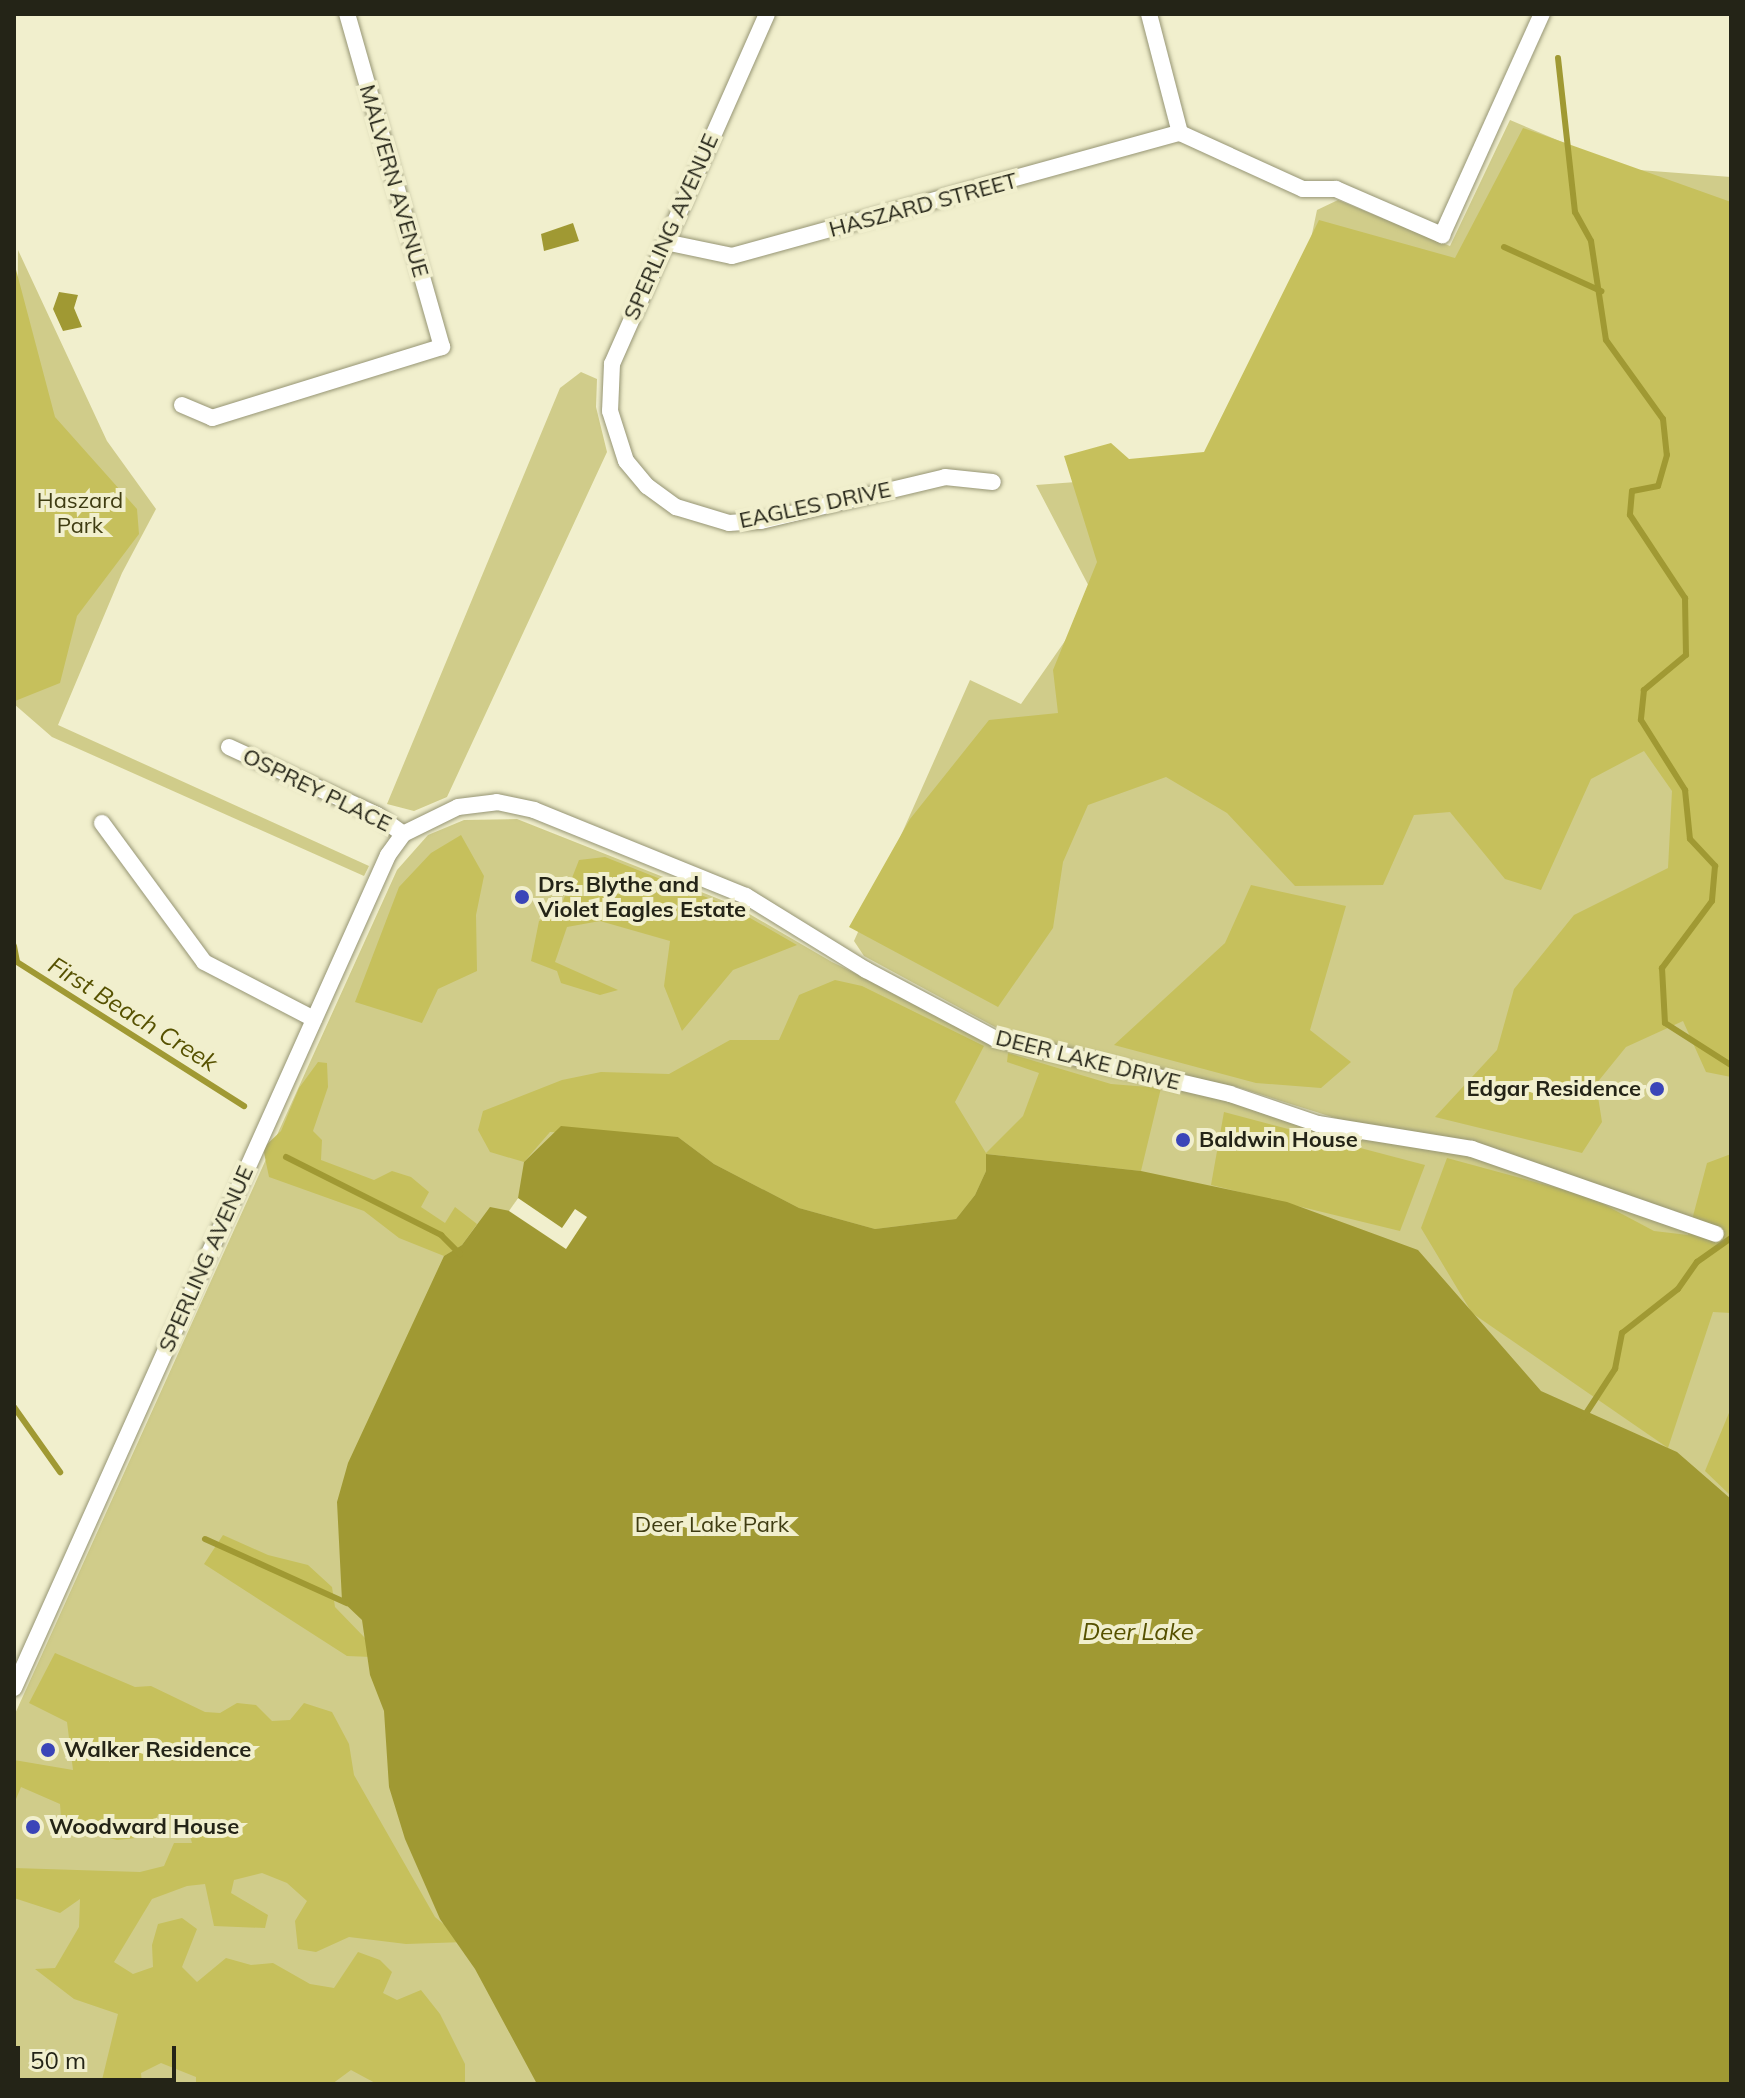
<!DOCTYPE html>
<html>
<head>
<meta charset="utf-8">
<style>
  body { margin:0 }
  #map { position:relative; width:1745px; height:2098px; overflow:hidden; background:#f1efcd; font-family:Mulish,sans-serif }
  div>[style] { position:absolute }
  .green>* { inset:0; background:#d0cc8a }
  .forest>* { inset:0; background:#c6c05c }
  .water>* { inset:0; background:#a09933 }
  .pier>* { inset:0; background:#f1efcd }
  .stream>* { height:6px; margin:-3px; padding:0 3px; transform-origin:3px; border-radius:3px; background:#a09933 }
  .roads { filter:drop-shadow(0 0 2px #969574) drop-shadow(0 0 2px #969574) }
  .street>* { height:16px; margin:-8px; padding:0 8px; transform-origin:8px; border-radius:8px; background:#fff }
  .dots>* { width:22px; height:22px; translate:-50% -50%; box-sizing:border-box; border:4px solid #f1efcd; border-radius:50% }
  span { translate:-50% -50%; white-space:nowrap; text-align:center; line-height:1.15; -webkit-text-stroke:8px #f1efcd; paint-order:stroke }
  .street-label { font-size:22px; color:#242417 }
  .park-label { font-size:22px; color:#3f3c12 }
  .poi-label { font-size:22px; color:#242417; font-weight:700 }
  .left { translate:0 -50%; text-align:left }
  .right { translate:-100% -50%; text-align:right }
  .water-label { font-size:24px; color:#565100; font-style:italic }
  .frame { position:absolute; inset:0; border:16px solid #242417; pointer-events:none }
  .scale { position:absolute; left:16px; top:2046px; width:160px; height:36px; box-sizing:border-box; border:4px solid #242417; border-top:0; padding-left:10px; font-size:24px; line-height:28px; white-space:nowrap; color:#242417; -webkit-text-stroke:6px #f1efcd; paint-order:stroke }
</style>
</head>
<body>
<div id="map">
  <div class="green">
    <i style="clip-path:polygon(1510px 120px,1626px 169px,1731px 177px,1731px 2084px,14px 2084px,14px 1716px,397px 870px,428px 835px,464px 820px,517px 819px,734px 905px,832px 962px,1011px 1048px,1221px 1099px,1356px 1138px,1390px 1143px,1441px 1136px,1348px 1122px,1237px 1087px,1019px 1040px,864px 956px,854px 941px,970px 680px,1021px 704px,1095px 598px,1036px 485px,1263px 468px,1317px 210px,1338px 200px,1450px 246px)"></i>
    <i style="clip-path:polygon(18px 250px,107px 441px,156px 509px,122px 573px,58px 725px,369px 866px,364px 876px,52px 737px,14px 704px)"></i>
    <i style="clip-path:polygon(581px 372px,597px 379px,596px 407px,607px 452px,447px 797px,414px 811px,387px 804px,560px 388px)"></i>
  </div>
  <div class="forest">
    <i style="clip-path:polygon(1523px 128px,1731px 202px,1731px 1077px,1706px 1072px,1683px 1021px,1626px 1047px,1596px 1084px,1602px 1122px,1582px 1153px,1435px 1117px,1497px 1050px,1514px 989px,1574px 915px,1668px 868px,1672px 791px,1644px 751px,1591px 779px,1541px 890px,1505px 879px,1450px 812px,1414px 815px,1383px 885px,1295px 886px,1227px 813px,1166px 777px,1088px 805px,1063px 862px,1053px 928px,998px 1007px,849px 927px,910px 819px,989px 720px,1058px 713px,1053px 670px,1097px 562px,1064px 456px,1111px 443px,1129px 459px,1204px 452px,1319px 220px,1455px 258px)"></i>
    <i style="clip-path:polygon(14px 262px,55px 417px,137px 509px,139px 534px,77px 616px,60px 683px,15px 701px)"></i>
    <i style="clip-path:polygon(461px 835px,484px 876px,476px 915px,477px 971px,438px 989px,422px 1023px,355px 1002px,399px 887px,431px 853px)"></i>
    <i style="clip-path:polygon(605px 857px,731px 907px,797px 945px,733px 970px,682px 1031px,664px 986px,670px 941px,600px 921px,567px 927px,555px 962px,618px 990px,600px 995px,561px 983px,557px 971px,531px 961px,539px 921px,559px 911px,579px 860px)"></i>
    <i style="clip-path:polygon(1251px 885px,1346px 906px,1310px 1030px,1351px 1062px,1321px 1088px,1256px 1083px,1114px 1045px,1225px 943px)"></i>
    <i style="clip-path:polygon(835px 980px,862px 986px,984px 1046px,955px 1102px,986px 1153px,1023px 1116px,1039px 1073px,1007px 1062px,1008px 1053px,1111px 1084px,1161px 1088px,1141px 1171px,987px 1154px,986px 1171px,975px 1195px,956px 1219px,875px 1229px,799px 1208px,714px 1164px,678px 1137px,550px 1132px,524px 1162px,490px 1152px,478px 1130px,483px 1111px,562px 1080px,601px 1072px,669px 1074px,730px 1040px,779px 1040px,799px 995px)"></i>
    <i style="clip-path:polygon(318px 1062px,327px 1063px,328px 1087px,313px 1131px,322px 1140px,321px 1160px,374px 1180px,392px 1171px,411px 1177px,429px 1192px,421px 1207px,445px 1223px,455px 1207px,477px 1224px,462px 1245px,444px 1256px,399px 1238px,364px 1211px,269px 1177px,263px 1148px,281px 1131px,299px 1088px)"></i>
    <i style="clip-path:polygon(1224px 1112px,1425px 1165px,1400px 1231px,1211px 1185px)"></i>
    <i style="clip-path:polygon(1731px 1154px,1731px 1313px,1713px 1312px,1668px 1448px,1472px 1313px,1421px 1228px,1447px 1158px,1590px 1197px,1654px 1231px,1688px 1235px,1707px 1163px)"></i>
    <i style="clip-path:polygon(1731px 1408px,1731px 1496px,1705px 1471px)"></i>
    <i style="clip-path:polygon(223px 1535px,268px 1555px,308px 1565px,332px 1587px,335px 1607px,365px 1638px,372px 1657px,347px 1656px,204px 1564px)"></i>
    <i style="clip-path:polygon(55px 1653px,135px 1687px,151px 1686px,205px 1712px,220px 1713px,237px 1703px,256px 1705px,272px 1721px,290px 1720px,304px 1703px,332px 1712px,349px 1744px,354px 1775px,435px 1917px,465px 1942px,406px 1944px,349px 1937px,316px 1952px,298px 1949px,295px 1921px,307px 1901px,287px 1883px,262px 1873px,234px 1880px,231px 1893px,268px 1915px,265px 1928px,214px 1926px,205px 1884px,187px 1886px,152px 1899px,114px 1962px,133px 1974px,153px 1967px,152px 1945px,158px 1924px,182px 1918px,197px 1929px,182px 1967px,197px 1982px,226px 1958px,251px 1965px,273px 1963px,310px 1984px,334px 1988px,358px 1952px,380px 1960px,392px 1972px,383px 1993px,397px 2000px,421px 1990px,440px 2014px,465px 2064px,465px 2084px,377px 2084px,351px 2070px,332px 2084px,196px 2084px,196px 2077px,161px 2063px,141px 2073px,142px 2084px,101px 2084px,118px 2014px,74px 1999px,35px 1969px,55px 1968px,79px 1927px,80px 1899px,60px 1913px,14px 1898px,14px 1868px,140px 1872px,164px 1866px,174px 1843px,192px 1843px,187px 1826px,158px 1815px,146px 1837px,117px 1840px,79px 1830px,61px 1817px,60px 1804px,21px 1787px,14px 1804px,14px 1760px,73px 1770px,67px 1722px,29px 1703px)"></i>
  </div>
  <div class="water">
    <i style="clip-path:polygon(573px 223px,579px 241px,544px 251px,541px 234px)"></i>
    <i style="clip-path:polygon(59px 292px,78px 295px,74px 308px,82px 327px,63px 331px,53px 309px)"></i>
    <i style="clip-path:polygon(561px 1126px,678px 1137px,714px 1164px,799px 1208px,875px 1229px,956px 1219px,975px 1195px,986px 1171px,986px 1154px,1141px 1171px,1287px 1202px,1418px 1250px,1541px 1391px,1677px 1452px,1731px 1499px,1731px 2084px,537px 2084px,475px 1969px,440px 1919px,405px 1839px,389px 1787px,384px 1711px,370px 1675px,362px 1620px,342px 1601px,337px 1502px,348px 1463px,444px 1256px,462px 1245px,490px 1207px,510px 1211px,518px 1198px,524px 1162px)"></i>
  </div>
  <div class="pier">
    <i style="clip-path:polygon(518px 1198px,562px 1228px,575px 1209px,587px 1217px,566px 1249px,509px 1211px)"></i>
  </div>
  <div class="stream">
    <i style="left:1558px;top:58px;width:155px;rotate:83.7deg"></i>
    <i style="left:1575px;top:212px;width:33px;rotate:61deg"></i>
    <i style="left:1591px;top:241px;width:100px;rotate:81.4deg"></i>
    <i style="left:1606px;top:340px;width:97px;rotate:54.2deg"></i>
    <i style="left:1663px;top:419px;width:36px;rotate:84deg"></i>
    <i style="left:1667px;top:455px;width:32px;rotate:106deg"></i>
    <i style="left:1658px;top:486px;width:26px;rotate:169deg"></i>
    <i style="left:1632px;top:491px;width:24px;rotate:95deg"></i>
    <i style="left:1630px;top:515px;width:100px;rotate:56.5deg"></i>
    <i style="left:1685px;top:598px;width:57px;rotate:89deg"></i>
    <i style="left:1686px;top:655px;width:55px;rotate:140.2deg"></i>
    <i style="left:1644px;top:690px;width:30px;rotate:96deg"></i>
    <i style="left:1641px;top:720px;width:83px;rotate:57.8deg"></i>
    <i style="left:1685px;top:790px;width:49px;rotate:84.2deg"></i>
    <i style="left:1690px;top:839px;width:37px;rotate:47deg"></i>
    <i style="left:1715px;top:866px;width:35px;rotate:95deg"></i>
    <i style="left:1712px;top:901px;width:84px;rotate:126.7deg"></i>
    <i style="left:1662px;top:968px;width:55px;rotate:86.9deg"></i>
    <i style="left:1665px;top:1023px;width:78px;rotate:32.5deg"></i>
    <i style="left:1504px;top:247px;width:107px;rotate:24.4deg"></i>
    <i style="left:14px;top:946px;width:16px;rotate:79deg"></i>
    <i style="left:17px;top:962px;width:269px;rotate:32.4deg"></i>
    <i style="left:286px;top:1157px;width:174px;rotate:26.7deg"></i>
    <i style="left:441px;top:1235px;width:27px;rotate:45deg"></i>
    <i style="left:14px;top:1407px;width:80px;rotate:54.7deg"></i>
    <i style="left:1583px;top:1418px;width:59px;rotate:-56.9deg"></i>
    <i style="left:1615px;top:1369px;width:37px;rotate:-79deg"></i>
    <i style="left:1622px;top:1333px;width:71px;rotate:-38.2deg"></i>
    <i style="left:1678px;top:1289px;width:33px;rotate:-55deg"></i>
    <i style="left:1697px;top:1262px;width:42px;rotate:-35.2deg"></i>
    <i style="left:205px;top:1539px;width:156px;rotate:24.3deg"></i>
  </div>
  <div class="roads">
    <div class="street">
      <i style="left:767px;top:14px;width:383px;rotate:113.9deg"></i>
      <i style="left:612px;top:364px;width:47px;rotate:92.4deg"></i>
      <i style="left:610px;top:411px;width:52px;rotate:72.3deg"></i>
      <i style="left:626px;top:461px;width:33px;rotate:50deg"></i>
      <i style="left:647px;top:486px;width:36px;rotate:36deg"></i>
      <i style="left:676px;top:507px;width:55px;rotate:16.8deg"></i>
      <i style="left:729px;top:523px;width:32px;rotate:-4deg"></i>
      <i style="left:761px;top:521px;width:189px;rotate:-13.4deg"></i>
      <i style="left:945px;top:477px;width:48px;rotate:5.9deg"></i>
      <i style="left:1149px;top:14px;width:123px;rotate:75.4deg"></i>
      <i style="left:1180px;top:133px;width:135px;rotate:24.5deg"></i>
      <i style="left:1303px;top:189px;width:33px"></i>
      <i style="left:1336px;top:189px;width:116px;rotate:23.5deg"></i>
      <i style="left:1442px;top:235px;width:243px;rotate:-65.7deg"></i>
      <i style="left:665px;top:242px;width:68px;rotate:11.8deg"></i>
      <i style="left:732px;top:256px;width:465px;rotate:-15.4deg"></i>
      <i style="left:182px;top:405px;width:33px;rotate:23deg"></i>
      <i style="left:212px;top:418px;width:241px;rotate:-17.2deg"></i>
      <i style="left:442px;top:347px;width:346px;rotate:-105.9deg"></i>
      <i style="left:229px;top:747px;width:163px;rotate:24.7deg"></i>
      <i style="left:377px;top:815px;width:32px;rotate:36deg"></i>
      <i style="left:102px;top:823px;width:172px;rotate:53.7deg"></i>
      <i style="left:204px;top:962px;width:124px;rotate:27.4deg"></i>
      <i style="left:14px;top:1688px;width:913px;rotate:-65.82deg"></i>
      <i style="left:388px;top:855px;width:26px;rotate:-54deg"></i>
      <i style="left:403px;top:834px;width:61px;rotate:-26.1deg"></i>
      <i style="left:458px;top:807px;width:39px;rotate:-7deg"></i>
      <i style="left:497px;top:802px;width:38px;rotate:12deg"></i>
      <i style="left:534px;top:810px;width:229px;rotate:22.1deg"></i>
      <i style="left:746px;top:896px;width:141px;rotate:31.7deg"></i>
      <i style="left:866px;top:970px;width:147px;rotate:28deg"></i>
      <i style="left:996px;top:1039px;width:240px;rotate:13.2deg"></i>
      <i style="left:1230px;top:1094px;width:93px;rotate:18.8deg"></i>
      <i style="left:1318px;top:1124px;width:156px;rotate:9.2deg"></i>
      <i style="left:1472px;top:1149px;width:258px;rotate:19.2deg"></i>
    </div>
  </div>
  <div class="dots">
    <i style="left:522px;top:897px;background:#3b45b8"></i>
    <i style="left:1657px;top:1089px;background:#3b45b8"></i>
    <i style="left:1183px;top:1140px;background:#3b45b8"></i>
    <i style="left:48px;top:1750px;background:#3b45b8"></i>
    <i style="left:33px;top:1827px;background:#3b45b8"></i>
  </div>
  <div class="street-label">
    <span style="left:394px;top:181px;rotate:74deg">MALVERN AVENUE</span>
    <span style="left:923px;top:205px;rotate:-15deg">HASZARD STREET</span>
    <span style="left:671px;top:227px;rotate:-66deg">SPERLING AVENUE</span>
    <span style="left:815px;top:505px;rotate:-12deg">EAGLES DRIVE</span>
    <span style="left:317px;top:790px;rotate:26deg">OSPREY PLACE</span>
    <span style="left:1088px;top:1060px;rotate:14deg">DEER LAKE DRIVE</span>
    <span style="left:206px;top:1259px;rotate:-66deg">SPERLING AVENUE</span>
  </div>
  <div class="park-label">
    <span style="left:80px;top:513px">Haszard<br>Park</span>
    <span style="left:712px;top:1525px">Deer Lake Park</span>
  </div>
  <div class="poi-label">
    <span class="left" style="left:538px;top:897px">Drs. Blythe and<br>Violet Eagles Estate</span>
    <span class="right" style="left:1641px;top:1089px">Edgar Residence</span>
    <span class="left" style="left:1199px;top:1140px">Baldwin House</span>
    <span class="left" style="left:64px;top:1750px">Walker Residence</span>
    <span class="left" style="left:49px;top:1827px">Woodward House</span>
  </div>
  <div class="water-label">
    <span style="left:133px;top:1014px;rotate:32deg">First Beach Creek</span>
    <span style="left:1138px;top:1632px">Deer Lake</span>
  </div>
  <div class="frame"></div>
  <div class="scale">50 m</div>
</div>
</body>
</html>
